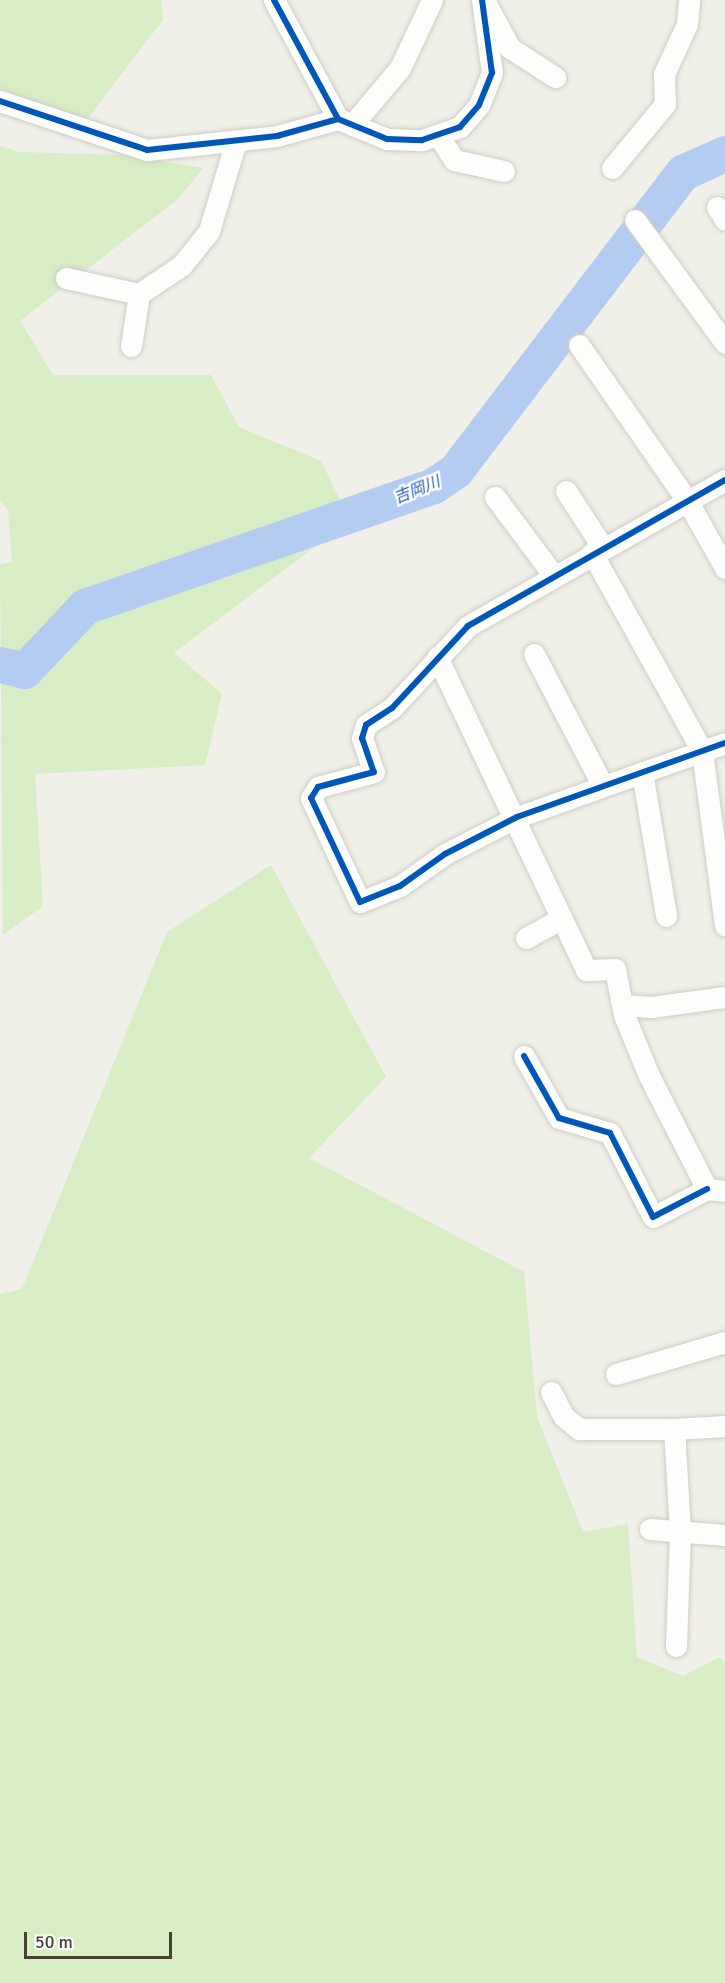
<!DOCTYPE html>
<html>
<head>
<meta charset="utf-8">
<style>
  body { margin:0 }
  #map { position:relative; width:725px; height:1983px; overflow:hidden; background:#f0efe8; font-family:Signika,"Noto Sans JP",sans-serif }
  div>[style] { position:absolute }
  .green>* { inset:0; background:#d6edc5 }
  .river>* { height:36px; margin:-18px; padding:0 18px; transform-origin:18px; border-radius:18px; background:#b4ccf2 }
  .roads { filter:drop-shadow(0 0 2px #cecdc5) drop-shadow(0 0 2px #cecdc5) }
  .street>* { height:21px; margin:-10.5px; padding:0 10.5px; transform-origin:10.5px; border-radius:10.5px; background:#fdfdfc }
  .cycleway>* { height:6px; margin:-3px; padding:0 3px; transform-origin:3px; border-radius:3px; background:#0057b8 }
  span { translate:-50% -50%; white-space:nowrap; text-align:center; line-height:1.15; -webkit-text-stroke:4.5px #fff; paint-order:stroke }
  .water-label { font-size:16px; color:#245cba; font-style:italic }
  .scale { position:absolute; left:24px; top:1932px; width:148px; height:27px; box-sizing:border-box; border:3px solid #464233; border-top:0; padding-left:8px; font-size:18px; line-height:21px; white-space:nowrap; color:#464233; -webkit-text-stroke:4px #fff; paint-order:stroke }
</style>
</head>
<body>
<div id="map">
  <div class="green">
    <i style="clip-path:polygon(0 0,161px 0,163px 20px,84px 123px,0 89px)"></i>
    <i style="clip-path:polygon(0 146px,19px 152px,124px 155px,203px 168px,178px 199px,20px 321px,53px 375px,211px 375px,239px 427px,321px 461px,341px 502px,316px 546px,174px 653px,222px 694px,205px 765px,35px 774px,43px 906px,3px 935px,0 564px,12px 562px,8px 510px,0 501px)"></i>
    <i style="clip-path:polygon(271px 865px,386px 1077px,309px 1158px,524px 1272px,537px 1417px,583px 1532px,628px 1524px,637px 1657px,683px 1676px,720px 1657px,725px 1662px,725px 1983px,0 1983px,0 1294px,22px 1289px,167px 932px)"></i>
  </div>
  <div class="river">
    <i style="left:0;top:665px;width:26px;rotate:13deg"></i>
    <i style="left:25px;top:671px;width:88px;rotate:-46.8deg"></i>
    <i style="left:85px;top:607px;width:369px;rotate:-19.1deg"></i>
    <i style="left:434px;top:486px;width:27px;rotate:-34deg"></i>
    <i style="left:456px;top:471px;width:375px;rotate:-52.7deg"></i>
    <i style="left:683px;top:173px;width:46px;rotate:-24.3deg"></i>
  </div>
  <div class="roads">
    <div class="street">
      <i style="left:274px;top:0;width:135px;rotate:61.7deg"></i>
      <i style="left:338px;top:119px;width:53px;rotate:22.2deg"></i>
      <i style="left:387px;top:139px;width:35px;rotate:2deg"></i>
      <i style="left:422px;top:140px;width:40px;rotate:-18.9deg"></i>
      <i style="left:460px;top:127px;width:29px;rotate:-49deg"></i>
      <i style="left:479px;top:105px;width:35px;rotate:-68deg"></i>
      <i style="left:492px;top:73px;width:74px;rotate:-97.8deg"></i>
      <i style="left:484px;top:0;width:55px;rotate:61.6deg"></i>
      <i style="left:510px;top:48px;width:54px;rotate:32.8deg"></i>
      <i style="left:0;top:101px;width:155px;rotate:18.4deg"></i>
      <i style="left:147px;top:150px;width:131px;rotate:-6.1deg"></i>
      <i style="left:277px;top:136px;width:63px;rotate:-15.6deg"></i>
      <i style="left:352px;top:125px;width:75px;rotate:-49.9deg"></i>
      <i style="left:400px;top:68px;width:75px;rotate:-64.8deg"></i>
      <i style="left:438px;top:135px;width:30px;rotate:57deg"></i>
      <i style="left:454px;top:160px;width:51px;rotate:12.4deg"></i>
      <i style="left:612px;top:168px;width:83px;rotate:-50.4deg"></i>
      <i style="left:665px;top:104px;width:30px;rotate:-92deg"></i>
      <i style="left:664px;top:74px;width:55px;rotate:-65.3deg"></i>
      <i style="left:687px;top:24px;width:24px;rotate:-85deg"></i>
      <i style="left:717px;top:207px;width:15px;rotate:58deg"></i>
      <i style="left:635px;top:220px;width:152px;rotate:53.8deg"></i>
      <i style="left:66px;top:278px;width:75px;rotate:12.4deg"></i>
      <i style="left:579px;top:345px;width:191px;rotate:55.2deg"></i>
      <i style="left:688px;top:502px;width:76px;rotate:60.7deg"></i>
      <i style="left:131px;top:346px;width:53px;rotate:-81.3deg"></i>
      <i style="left:139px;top:294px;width:52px;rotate:-34deg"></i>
      <i style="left:182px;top:265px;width:43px;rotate:-51.5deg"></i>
      <i style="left:209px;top:231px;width:94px;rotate:-73.3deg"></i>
      <i style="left:725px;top:480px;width:296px;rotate:150.4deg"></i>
      <i style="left:468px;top:626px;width:112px;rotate:132.8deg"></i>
      <i style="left:392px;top:708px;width:31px;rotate:147deg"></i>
      <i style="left:366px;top:725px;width:14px;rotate:107deg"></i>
      <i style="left:362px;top:738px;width:36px;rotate:71deg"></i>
      <i style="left:374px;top:772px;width:58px;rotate:165deg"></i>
      <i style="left:318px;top:787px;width:13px;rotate:122deg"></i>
      <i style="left:311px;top:798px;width:115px;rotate:64.8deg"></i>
      <i style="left:360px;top:902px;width:43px;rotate:-21.8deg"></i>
      <i style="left:400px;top:886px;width:55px;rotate:-35.4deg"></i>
      <i style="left:445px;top:854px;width:81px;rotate:-27.2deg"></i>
      <i style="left:517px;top:817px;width:221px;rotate:-19.6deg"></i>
      <i style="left:566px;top:491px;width:68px;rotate:57deg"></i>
      <i style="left:495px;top:497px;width:99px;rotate:53.2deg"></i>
      <i style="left:592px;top:553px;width:227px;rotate:60.9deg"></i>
      <i style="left:702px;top:751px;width:176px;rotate:82.5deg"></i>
      <i style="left:534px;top:654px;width:149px;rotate:62.4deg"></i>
      <i style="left:437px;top:657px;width:347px;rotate:64.5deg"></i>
      <i style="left:586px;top:970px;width:29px;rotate:-2deg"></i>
      <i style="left:615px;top:969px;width:47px;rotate:78.9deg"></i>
      <i style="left:624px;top:1015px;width:66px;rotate:67.7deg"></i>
      <i style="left:649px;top:1076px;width:127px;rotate:62.8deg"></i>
      <i style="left:707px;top:1189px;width:18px;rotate:6deg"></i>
      <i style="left:642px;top:772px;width:146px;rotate:80.5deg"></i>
      <i style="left:526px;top:938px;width:41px;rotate:-29.1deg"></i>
      <i style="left:623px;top:1005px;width:28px;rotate:4deg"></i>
      <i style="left:651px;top:1007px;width:75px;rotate:-7.7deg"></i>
      <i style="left:524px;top:1056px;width:71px;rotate:60.6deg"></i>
      <i style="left:559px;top:1118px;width:53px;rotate:16.4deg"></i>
      <i style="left:610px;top:1133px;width:94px;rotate:62.9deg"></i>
      <i style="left:653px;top:1217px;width:61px;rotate:-27.4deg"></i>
      <i style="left:616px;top:1374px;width:114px;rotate:-16.4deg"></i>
      <i style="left:551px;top:1392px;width:27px;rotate:63deg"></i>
      <i style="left:563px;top:1416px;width:21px;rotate:39deg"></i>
      <i style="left:579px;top:1429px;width:95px"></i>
      <i style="left:650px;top:1529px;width:75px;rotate:4.6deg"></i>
      <i style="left:676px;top:1646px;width:114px;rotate:-88deg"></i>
      <i style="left:680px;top:1532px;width:103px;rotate:-93.3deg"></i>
      <i style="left:674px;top:1429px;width:51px;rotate:-3.4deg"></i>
    </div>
  </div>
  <div class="cycleway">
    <i style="left:274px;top:0;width:135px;rotate:61.7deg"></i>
    <i style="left:338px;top:119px;width:53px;rotate:22.2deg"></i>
    <i style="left:387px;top:139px;width:35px;rotate:2deg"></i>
    <i style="left:422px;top:140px;width:40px;rotate:-18.9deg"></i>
    <i style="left:460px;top:127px;width:29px;rotate:-49deg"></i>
    <i style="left:479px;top:105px;width:35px;rotate:-68deg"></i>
    <i style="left:492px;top:73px;width:74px;rotate:-97.8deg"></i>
    <i style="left:0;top:101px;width:155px;rotate:18.4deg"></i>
    <i style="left:147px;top:150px;width:131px;rotate:-6.1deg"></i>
    <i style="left:277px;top:136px;width:63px;rotate:-15.6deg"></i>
    <i style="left:725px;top:480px;width:296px;rotate:150.4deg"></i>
    <i style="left:468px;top:626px;width:112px;rotate:132.8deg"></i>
    <i style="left:392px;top:708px;width:31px;rotate:147deg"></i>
    <i style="left:366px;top:725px;width:14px;rotate:107deg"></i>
    <i style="left:362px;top:738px;width:36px;rotate:71deg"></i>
    <i style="left:374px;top:772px;width:58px;rotate:165deg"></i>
    <i style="left:318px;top:787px;width:13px;rotate:122deg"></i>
    <i style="left:311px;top:798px;width:115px;rotate:64.8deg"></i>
    <i style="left:360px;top:902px;width:43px;rotate:-21.8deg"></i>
    <i style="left:400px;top:886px;width:55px;rotate:-35.4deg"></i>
    <i style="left:445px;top:854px;width:81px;rotate:-27.2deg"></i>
    <i style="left:517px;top:817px;width:221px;rotate:-19.6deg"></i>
    <i style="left:524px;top:1056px;width:71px;rotate:60.6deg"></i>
    <i style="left:559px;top:1118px;width:53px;rotate:16.4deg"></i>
    <i style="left:610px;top:1133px;width:94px;rotate:62.9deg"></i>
    <i style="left:653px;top:1217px;width:61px;rotate:-27.4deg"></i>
  </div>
  <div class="water-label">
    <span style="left:417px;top:490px;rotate:-22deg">吉岡川</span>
  </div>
  <div class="scale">50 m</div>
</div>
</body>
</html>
